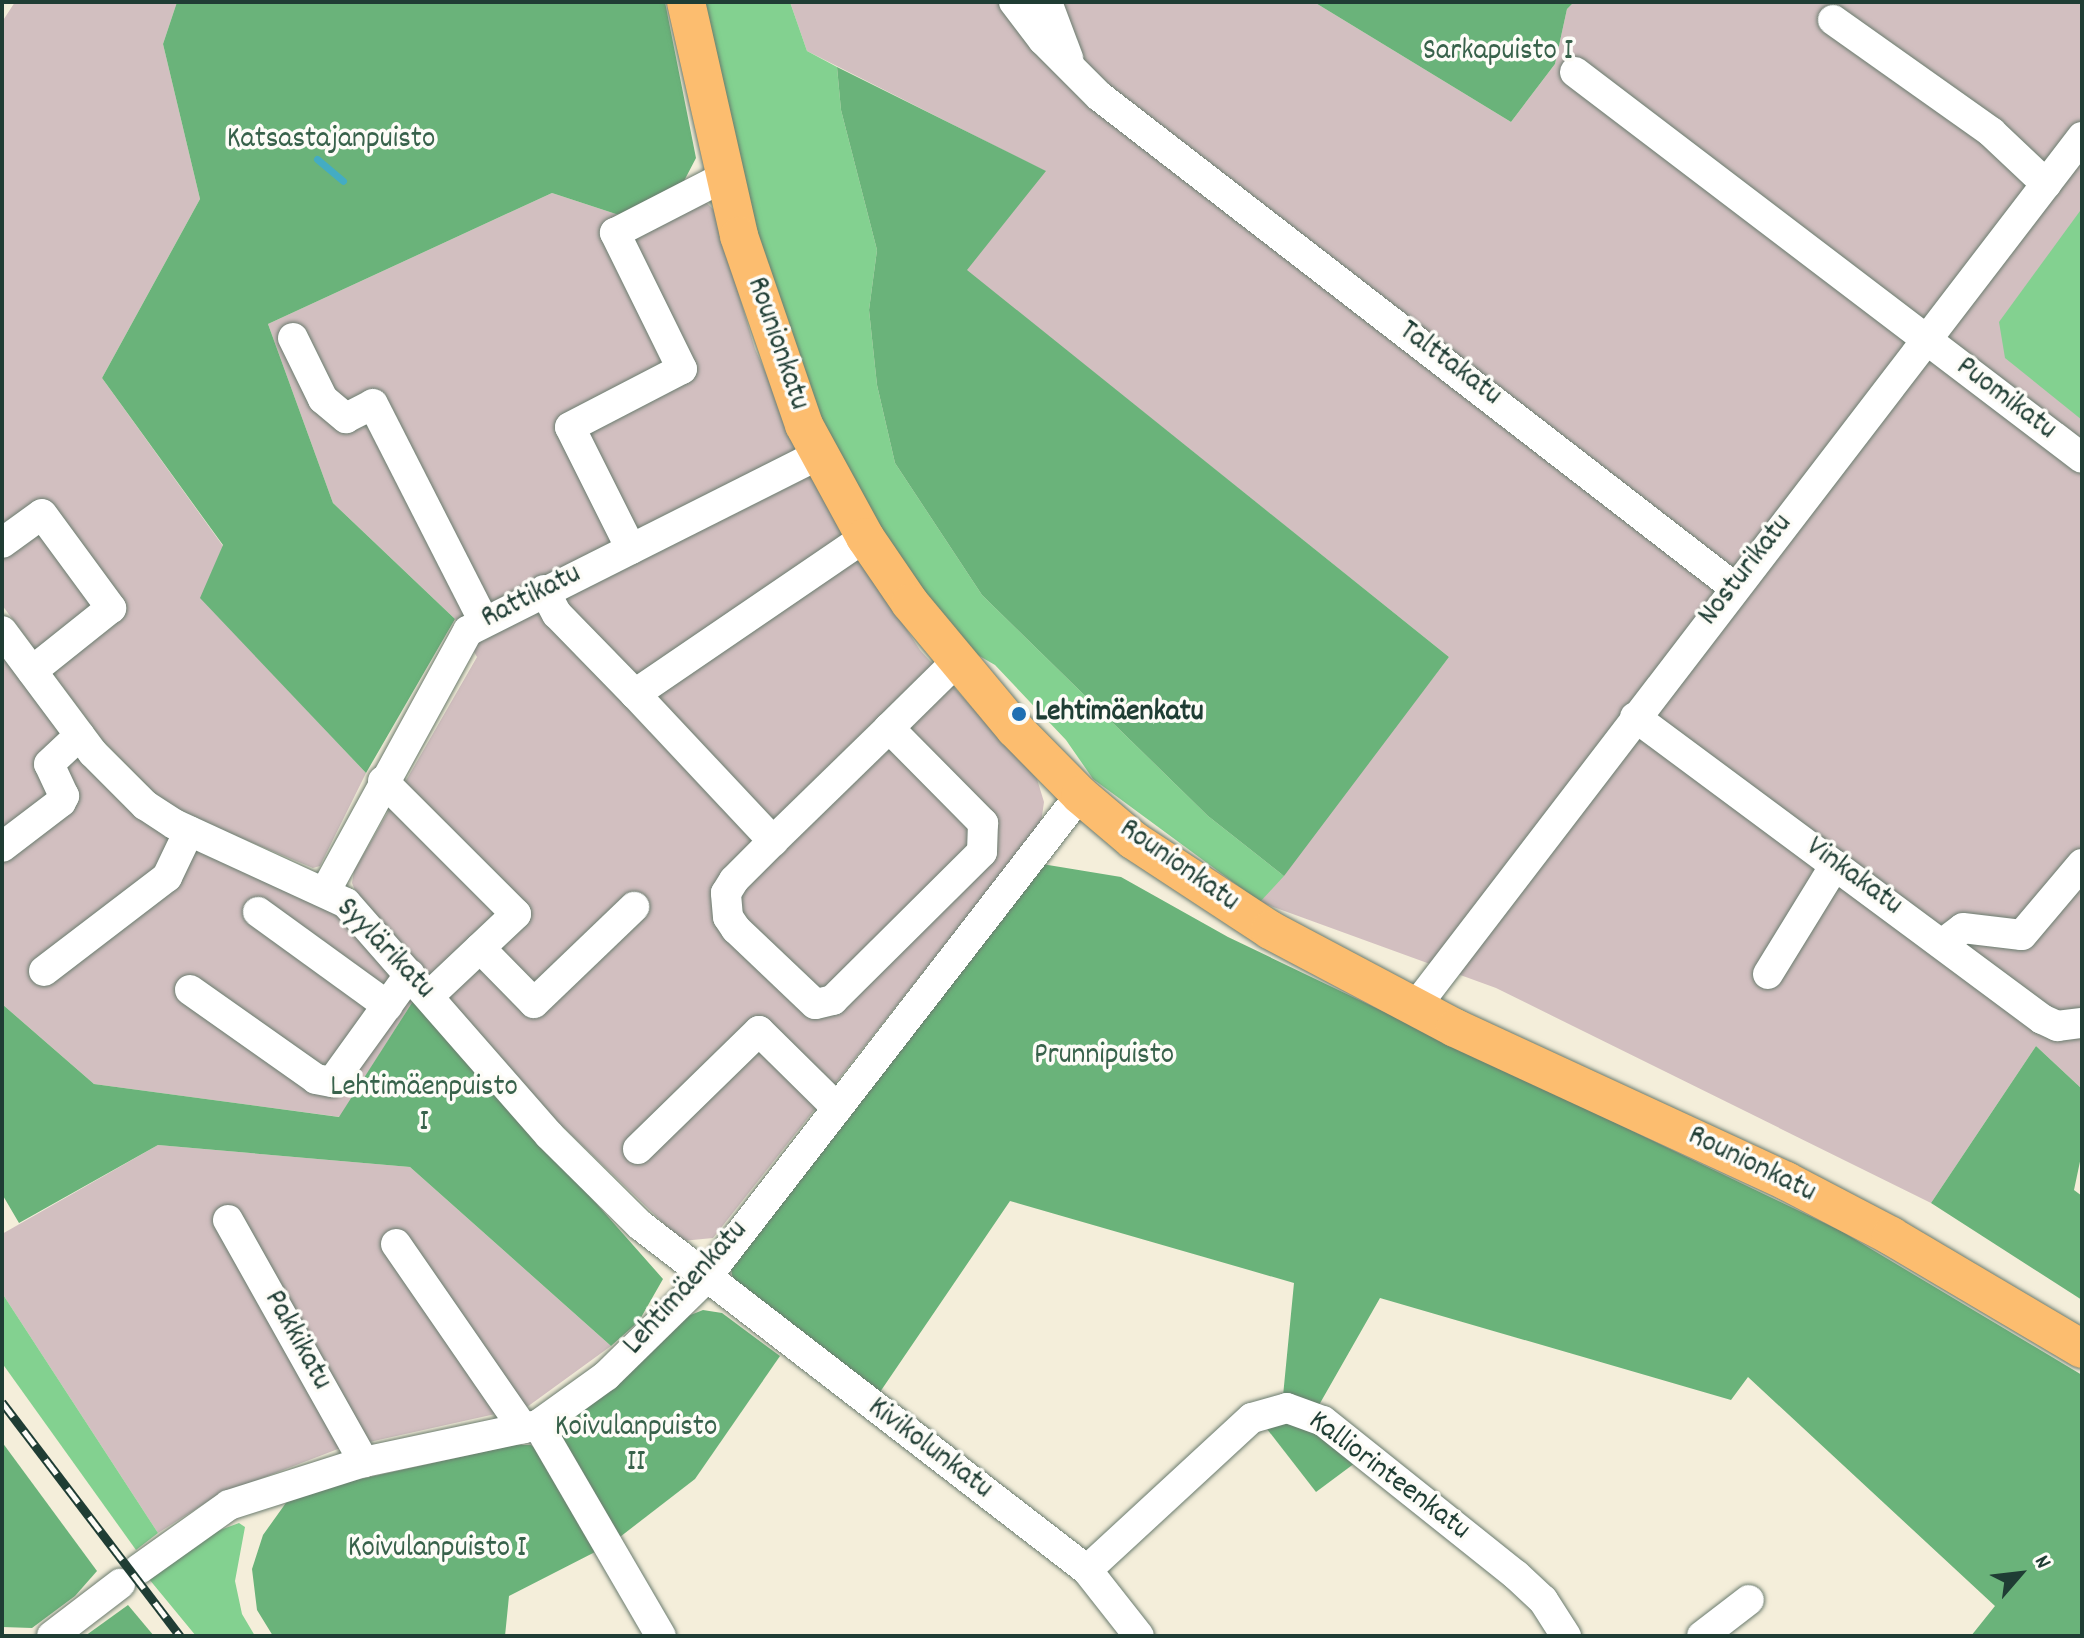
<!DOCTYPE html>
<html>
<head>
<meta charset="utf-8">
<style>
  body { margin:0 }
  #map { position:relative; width:2084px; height:1638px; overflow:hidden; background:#f4eeda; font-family:Dekko,sans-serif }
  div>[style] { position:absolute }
  .industrial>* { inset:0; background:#d2bfc0 }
  .green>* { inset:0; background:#83d190 }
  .forest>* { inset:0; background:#6ab37a }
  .stream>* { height:7px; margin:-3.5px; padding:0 3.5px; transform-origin:3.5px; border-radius:3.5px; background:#44acc3 }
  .roads { filter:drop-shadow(0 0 2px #6a7b6e) drop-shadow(0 0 2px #6a7b6e) }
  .minor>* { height:30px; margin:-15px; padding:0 15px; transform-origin:15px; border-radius:15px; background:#fff }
  .major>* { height:38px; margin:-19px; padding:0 19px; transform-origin:19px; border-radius:19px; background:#fcbd6f }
  .rail>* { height:9px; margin-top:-4.5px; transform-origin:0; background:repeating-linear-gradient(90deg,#fdfcf7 0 18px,#1f3d34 0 36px); box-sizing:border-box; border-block:2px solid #1f3d34 }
  .dots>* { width:22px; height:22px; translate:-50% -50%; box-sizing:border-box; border:4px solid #fdfcf7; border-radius:50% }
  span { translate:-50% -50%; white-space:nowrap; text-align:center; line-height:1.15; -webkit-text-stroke:7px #fdfcf7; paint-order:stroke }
  .park-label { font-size:30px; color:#38624b }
  .street-label { font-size:30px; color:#1f3d34 }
  .poi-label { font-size:30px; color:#1f3d34; font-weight:700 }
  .left { translate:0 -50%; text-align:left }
  .frame { position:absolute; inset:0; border:4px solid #1f3d34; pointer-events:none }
  .north { position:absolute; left:1980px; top:1534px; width:80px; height:80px; -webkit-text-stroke:6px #fdfcf7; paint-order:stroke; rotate:62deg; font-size:22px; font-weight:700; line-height:32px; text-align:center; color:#1f3d34 }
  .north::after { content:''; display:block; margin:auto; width:28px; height:36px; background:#1f3d34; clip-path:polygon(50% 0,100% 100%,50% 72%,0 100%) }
</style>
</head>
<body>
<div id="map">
  <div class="industrial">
    <i style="clip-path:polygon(15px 2px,177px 2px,163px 44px,200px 199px,102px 378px,223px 546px,201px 598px,366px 773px,320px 866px,313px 868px,181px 813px,159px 798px,103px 741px,2px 605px,2px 22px)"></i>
    <i style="clip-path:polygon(790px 2px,1314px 2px,1511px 122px,1555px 64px,1567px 9px,1574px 2px,2082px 2px,2082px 1089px,2036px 1046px,1931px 1203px,1496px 988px,1260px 902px,1449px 657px,966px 270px,1045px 171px,807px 51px)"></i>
    <i style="clip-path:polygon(684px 181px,714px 210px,755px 349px,825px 503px,920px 650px,1037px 779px,1044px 802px,1041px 823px,713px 1238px,682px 1241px,557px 1121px,358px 898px,352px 883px,354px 871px,477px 657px,455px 619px,333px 503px,268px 324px,552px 193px,619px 215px)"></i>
    <i style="clip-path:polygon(2px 652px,87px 763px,337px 910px,415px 998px,340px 1117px,94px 1084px,2px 1004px)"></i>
    <i style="clip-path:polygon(158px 1145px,410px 1167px,611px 1346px,527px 1407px,338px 1449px,218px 1495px,158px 1533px,2px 1293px,2px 1234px)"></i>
  </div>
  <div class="green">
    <i style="clip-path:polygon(700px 2px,790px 2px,807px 51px,837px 67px,841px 110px,877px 250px,869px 310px,877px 385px,895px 463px,982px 595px,1208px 816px,1284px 876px,1260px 902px,1093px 779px,1066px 740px,995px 665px,962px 646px,864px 508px,812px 404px,751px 222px)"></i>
    <i style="clip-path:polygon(2080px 211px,2082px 212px,2082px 420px,2005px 358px,1999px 322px)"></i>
    <i style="clip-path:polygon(2px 1293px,158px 1533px,136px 1550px,2px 1363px)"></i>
    <i style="clip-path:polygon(239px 1523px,245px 1527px,235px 1581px,242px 1614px,255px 1636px,196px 1636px,149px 1579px,207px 1535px)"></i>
  </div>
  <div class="forest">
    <i style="clip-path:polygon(177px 2px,665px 2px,696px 158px,684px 181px,619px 215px,552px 193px,268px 324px,333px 503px,455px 619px,366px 773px,200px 598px,223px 545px,102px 378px,200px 199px,163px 44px)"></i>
    <i style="clip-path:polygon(1314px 2px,1574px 2px,1567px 9px,1555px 64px,1511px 122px)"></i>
    <i style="clip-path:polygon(837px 67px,1046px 171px,967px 270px,1449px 657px,1284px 876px,1208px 816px,982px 595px,895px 463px,877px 385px,869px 310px,877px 250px,841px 110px)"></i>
    <i style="clip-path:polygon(1042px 864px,1121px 877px,1228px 937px,1841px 1231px,2082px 1375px,2082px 1636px,1971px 1636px,1995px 1606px,1748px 1377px,1731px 1400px,1380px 1298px,1319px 1405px,1283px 1396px,1294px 1283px,1010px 1201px,878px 1395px,734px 1285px,731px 1269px)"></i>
    <i style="clip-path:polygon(415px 998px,663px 1279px,639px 1321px,611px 1346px,410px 1167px,158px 1145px,19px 1223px,2px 1194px,2px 1004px,94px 1084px,339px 1117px)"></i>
    <i style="clip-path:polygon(2036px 1046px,2082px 1089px,2082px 1152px,2074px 1190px,2082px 1196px,2082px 1300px,1931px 1203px)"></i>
    <i style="clip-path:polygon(703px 1310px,722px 1313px,780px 1356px,695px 1479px,616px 1540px,562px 1444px,562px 1430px,570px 1415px,688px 1316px)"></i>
    <i style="clip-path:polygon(1291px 1415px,1359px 1460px,1316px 1492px,1260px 1420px)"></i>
    <i style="clip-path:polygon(2px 1442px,97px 1571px,75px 1596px,32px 1628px,2px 1627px)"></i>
    <i style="clip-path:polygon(515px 1445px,531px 1445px,542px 1455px,597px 1551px,509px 1596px,505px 1636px,273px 1636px,257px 1610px,252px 1569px,263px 1535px,288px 1500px,329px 1486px)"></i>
    <i style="clip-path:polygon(128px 1605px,154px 1636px,85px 1636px)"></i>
  </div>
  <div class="stream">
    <i style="left:317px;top:159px;width:34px;rotate:40deg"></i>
  </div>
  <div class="roads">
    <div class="minor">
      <i style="left:1014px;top:2px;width:48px;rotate:52.7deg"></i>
      <i style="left:1043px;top:40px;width:79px;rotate:45deg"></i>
      <i style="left:1099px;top:96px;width:803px;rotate:37.71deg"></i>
      <i style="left:1047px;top:2px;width:60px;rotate:69.4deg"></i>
      <i style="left:1833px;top:20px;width:194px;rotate:35.3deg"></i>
      <i style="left:1991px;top:132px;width:76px;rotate:43.4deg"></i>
      <i style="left:1575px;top:72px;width:637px;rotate:37.28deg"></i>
      <i style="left:293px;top:338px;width:68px;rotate:63.8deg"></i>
      <i style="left:323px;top:399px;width:30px;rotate:40deg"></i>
      <i style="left:346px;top:418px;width:30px;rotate:-27deg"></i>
      <i style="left:373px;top:404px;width:242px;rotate:63deg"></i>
      <i style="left:2px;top:543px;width:49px;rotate:-35.9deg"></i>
      <i style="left:42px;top:514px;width:117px;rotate:53.7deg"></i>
      <i style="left:111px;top:608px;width:101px;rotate:141.4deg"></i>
      <i style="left:631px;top:549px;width:136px;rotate:-116.6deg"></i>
      <i style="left:570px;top:427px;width:126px;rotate:-27.4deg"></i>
      <i style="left:682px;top:369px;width:152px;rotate:-116.2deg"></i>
      <i style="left:615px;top:233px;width:123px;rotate:-27.2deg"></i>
      <i style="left:544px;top:590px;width:27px;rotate:62deg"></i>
      <i style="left:557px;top:614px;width:112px;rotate:45.7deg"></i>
      <i style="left:635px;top:694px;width:278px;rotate:-34.3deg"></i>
      <i style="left:2px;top:631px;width:152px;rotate:53.3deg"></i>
      <i style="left:93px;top:753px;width:74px;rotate:45deg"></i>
      <i style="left:145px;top:805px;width:35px;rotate:33deg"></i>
      <i style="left:174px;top:824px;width:189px;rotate:24.7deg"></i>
      <i style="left:346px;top:903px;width:308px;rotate:48.8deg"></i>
      <i style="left:549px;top:1135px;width:128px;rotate:44.7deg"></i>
      <i style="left:640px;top:1225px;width:565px;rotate:37.66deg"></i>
      <i style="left:1087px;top:1570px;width:84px;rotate:51.8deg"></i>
      <i style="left:635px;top:694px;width:202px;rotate:46.8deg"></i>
      <i style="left:1635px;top:717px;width:507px;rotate:36.58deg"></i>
      <i style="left:2042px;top:1019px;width:17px;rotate:25deg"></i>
      <i style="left:2057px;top:1026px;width:25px;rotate:-7deg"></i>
      <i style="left:889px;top:728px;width:134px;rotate:45.3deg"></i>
      <i style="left:983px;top:823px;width:29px;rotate:92deg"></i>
      <i style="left:982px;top:852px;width:210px;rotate:135.2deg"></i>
      <i style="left:833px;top:1000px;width:18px;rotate:167deg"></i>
      <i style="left:815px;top:1004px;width:109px;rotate:-136.5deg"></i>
      <i style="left:736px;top:929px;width:14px;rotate:-124deg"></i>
      <i style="left:728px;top:917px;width:24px;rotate:-95deg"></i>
      <i style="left:726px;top:893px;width:15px;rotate:-58deg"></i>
      <i style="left:734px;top:880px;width:55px;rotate:-45deg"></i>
      <i style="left:773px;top:841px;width:162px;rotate:-44.2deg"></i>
      <i style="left:889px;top:728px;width:94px;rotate:-44.6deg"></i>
      <i style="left:383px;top:781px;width:188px;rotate:45deg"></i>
      <i style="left:516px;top:914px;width:120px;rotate:136.7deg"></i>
      <i style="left:2px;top:847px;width:74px;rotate:-37.3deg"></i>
      <i style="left:61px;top:802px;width:7px;rotate:-63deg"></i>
      <i style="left:64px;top:796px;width:35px;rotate:-115deg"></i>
      <i style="left:49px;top:764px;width:42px;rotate:-43.1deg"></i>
      <i style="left:325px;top:892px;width:298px;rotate:-61.3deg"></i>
      <i style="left:468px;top:631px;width:394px;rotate:-26.7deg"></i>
      <i style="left:258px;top:912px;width:160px;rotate:35.9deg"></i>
      <i style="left:1942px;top:944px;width:26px;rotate:-37deg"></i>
      <i style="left:1963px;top:928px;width:59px;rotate:6.8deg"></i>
      <i style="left:2022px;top:935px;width:93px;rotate:-49.8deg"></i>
      <i style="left:480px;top:948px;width:77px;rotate:45.5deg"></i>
      <i style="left:534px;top:1003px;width:139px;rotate:-43.8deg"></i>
      <i style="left:44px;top:971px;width:155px;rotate:-37.4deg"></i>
      <i style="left:167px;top:877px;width:51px;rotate:-64.4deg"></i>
      <i style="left:1768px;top:974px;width:128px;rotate:-58.4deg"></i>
      <i style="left:190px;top:990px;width:154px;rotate:35.2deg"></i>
      <i style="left:316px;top:1079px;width:16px;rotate:11deg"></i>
      <i style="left:332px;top:1082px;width:133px;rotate:-54.2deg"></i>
      <i style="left:1416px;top:1006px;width:1095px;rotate:-52.53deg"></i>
      <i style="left:638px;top:1149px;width:169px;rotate:-44.3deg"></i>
      <i style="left:759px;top:1031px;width:110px;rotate:44.6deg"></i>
      <i style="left:228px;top:1220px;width:278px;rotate:60.7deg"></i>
      <i style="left:396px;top:1244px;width:224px;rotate:55.4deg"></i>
      <i style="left:538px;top:1425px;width:244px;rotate:59.8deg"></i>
      <i style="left:139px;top:1569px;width:110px;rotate:-35.4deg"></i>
      <i style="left:229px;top:1505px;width:142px;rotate:-17.7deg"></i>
      <i style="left:364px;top:1462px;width:178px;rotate:-12deg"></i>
      <i style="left:538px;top:1425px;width:84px;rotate:-35.8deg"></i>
      <i style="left:606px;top:1376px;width:139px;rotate:-44.4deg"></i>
      <i style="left:705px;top:1279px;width:612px;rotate:-52.23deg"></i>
      <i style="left:1087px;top:1570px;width:224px;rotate:-42.7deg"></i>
      <i style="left:1252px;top:1418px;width:36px;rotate:-16deg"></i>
      <i style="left:1287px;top:1408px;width:38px;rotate:20deg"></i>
      <i style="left:1323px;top:1421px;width:247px;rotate:38.6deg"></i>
      <i style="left:1516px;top:1575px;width:37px;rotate:43deg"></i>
      <i style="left:1543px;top:1600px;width:43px;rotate:57.4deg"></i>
      <i style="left:52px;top:1636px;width:86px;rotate:-37.4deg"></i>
      <i style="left:1702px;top:1636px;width:59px;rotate:-37.5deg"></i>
    </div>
    <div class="major">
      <i style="left:686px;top:2px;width:240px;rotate:77.2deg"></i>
      <i style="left:739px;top:236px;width:200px;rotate:71deg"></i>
      <i style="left:804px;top:425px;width:128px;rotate:61.4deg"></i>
      <i style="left:865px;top:537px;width:80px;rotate:55.7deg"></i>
      <i style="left:910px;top:603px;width:164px;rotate:50.2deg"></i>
      <i style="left:1015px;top:729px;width:93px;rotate:45.4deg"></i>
      <i style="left:1080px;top:795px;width:70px;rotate:40.3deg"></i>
      <i style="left:1133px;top:840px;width:164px;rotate:33.3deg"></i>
      <i style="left:1270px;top:930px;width:209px;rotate:27.9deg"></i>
      <i style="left:1455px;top:1028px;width:365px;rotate:24.8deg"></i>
      <i style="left:1786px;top:1181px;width:119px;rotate:27.6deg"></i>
      <i style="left:1891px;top:1236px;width:222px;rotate:30.6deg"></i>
    </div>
  </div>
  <div class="rail">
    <i style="left:2px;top:1402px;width:294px;rotate:52.7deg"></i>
  </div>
  <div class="dots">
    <i style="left:1019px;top:714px;background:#1f6fb2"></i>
  </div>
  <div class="park-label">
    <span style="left:1498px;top:53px">Sarkapuisto I</span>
    <span style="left:331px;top:141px">Katsastajanpuisto</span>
    <span style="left:1104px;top:1057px">Prunnipuisto</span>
    <span style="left:424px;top:1106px">Lehtimäenpuisto<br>I</span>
    <span style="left:636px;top:1446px">Koivulanpuisto<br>II</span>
    <span style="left:437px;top:1550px">Koivulanpuisto I</span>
  </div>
  <div class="street-label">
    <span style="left:776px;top:344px;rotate:71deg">Rounionkatu</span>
    <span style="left:1449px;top:365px;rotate:37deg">Talttakatu</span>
    <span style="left:2005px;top:400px;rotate:37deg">Puomikatu</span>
    <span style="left:1747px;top:571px;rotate:-52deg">Nosturikatu</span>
    <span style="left:532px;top:598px;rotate:-27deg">Rattikatu</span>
    <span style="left:1178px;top:867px;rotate:35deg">Rounionkatu</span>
    <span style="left:1853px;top:878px;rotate:36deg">Vinkakatu</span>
    <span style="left:384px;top:950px;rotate:46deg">Syylärikatu</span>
    <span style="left:1751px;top:1166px;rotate:26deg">Rounionkatu</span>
    <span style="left:687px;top:1289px;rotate:-48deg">Lehtimäenkatu</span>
    <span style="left:296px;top:1341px;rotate:61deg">Pakkikatu</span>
    <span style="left:929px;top:1450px;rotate:37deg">Kivikolunkatu</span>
    <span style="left:1388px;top:1477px;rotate:37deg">Kalliorinteenkatu</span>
  </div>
  <div class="poi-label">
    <span class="left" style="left:1035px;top:714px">Lehtimäenkatu</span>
  </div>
  <div class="frame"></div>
  <div class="north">N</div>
</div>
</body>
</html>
